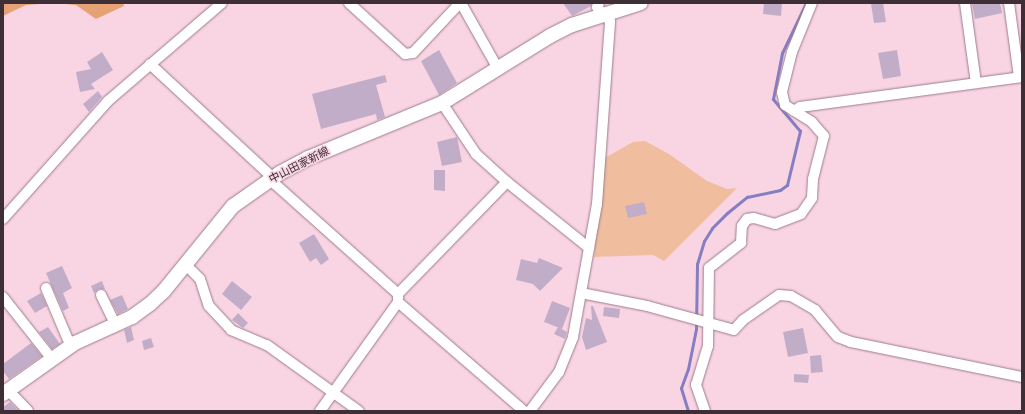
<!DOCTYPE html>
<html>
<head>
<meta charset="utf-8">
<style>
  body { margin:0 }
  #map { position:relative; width:1025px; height:414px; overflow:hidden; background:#f9d5e4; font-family:Commissioner,"Noto Sans JP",sans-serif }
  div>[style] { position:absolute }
  .green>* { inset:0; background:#f0bd9e }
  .forest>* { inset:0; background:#e6a174 }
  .stream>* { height:3px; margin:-1.5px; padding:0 1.5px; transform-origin:1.5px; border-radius:1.5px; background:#857ec2 }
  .building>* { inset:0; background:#c2adc8 }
  .roads { filter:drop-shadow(0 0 1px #9d7c8a) drop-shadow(0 0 1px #9d7c8a) }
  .street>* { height:10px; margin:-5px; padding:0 5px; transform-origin:5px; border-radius:5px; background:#fff }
  .secondary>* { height:14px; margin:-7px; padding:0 7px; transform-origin:7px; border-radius:7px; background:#fff }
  span { translate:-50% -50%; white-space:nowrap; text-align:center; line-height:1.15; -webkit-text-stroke:3px #f9d5e4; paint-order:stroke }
  .street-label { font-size:11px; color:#3d2f35 }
  .frame { position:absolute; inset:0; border:4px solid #3d2f35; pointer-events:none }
</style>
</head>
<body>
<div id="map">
  <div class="green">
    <i style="clip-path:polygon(645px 141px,669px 154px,707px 181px,727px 189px,737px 188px,664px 261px,653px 255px,594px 257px,603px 159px,633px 142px)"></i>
  </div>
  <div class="forest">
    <i style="clip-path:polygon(3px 3px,123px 3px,124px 6px,96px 19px,76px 5px,53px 3px,26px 5px,3px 16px)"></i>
  </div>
  <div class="stream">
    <i style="left:688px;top:411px;width:24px;rotate:-107deg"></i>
    <i style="left:681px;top:388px;width:20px;rotate:-70deg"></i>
    <i style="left:688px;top:369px;width:41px;rotate:-78.7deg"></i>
    <i style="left:696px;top:329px;width:65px;rotate:-89.1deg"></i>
    <i style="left:697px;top:264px;width:24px;rotate:-73deg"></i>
    <i style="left:704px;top:241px;width:15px;rotate:-58deg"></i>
    <i style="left:712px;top:228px;width:21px;rotate:-45deg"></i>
    <i style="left:727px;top:213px;width:26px;rotate:-39deg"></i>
    <i style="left:747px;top:197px;width:34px;rotate:-12deg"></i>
    <i style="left:780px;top:190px;width:9px;rotate:-36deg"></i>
    <i style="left:787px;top:185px;width:56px;rotate:-76.5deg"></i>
    <i style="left:800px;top:131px;width:42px;rotate:-130.2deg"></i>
    <i style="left:773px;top:99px;width:47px;rotate:-78.9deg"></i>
    <i style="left:782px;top:53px;width:55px;rotate:-64.4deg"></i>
  </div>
  <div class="building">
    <i style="clip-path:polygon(563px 3px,592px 3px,591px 6px,572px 16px)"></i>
    <i style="clip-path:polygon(764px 3px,782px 3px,781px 16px,763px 14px)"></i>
    <i style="clip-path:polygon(883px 3px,886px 22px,874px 23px,871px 4px)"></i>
    <i style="clip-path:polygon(972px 3px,1000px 3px,1002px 13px,975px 19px)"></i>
    <i style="clip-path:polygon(439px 50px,457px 83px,439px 95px,421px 61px)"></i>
    <i style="clip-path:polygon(897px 50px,901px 76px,883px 79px,878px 53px)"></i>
    <i style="clip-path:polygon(102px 52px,113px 70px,91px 84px,95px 89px,80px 92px,76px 72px,91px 69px,87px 62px)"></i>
    <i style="clip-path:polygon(385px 75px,387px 82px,376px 85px,385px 117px,377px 120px,376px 114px,321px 129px,312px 94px)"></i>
    <i style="clip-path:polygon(98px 91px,102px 97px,89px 112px,83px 104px)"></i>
    <i style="clip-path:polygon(457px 137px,462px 162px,442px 166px,437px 142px)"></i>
    <i style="clip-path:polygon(434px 170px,445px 170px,445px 191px,434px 190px)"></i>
    <i style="clip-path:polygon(644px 202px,647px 214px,628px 218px,625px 206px)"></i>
    <i style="clip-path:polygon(314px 234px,329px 259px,321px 265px,316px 258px,310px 262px,299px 243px)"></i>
    <i style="clip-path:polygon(539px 258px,563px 268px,540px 291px,533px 284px,516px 280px,521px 259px,537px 263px)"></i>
    <i style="clip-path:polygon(62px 266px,72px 288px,63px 293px,69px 308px,63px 311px,46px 273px)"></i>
    <i style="clip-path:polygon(102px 281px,105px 289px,99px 289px,94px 293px,91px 286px)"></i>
    <i style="clip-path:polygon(232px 281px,252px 297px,241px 310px,222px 294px)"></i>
    <i style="clip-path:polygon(41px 293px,47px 306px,35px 313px,27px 301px)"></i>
    <i style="clip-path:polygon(122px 295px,128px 309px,118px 314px,110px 300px)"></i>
    <i style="clip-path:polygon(552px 301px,570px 308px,562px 329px,544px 322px)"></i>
    <i style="clip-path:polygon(591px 306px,593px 306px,607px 342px,586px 350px,582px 337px,586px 318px,592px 320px)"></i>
    <i style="clip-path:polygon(604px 307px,620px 309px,619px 318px,603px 316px)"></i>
    <i style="clip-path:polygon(238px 313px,248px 323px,243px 328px,232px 320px)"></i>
    <i style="clip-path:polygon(48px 327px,60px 344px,52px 349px,39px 332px)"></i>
    <i style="clip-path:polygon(131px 327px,134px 340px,127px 343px,124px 330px)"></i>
    <i style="clip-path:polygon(558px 327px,567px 332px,565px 339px,554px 334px)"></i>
    <i style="clip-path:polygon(803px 328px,808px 353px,788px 357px,783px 332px)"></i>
    <i style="clip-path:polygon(151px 338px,154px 347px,144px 350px,142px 341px)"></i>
    <i style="clip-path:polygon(31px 343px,42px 356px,9px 379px,3px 371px,3px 364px)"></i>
    <i style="clip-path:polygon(821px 355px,823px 372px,811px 373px,810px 356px)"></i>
    <i style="clip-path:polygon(794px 374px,809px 375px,808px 383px,794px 382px)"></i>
    <i style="clip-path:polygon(10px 402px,19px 411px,3px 411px,3px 407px)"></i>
  </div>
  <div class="roads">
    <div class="street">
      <i style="left:349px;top:3px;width:76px;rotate:42.3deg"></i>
      <i style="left:405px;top:54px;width:8px;rotate:-7deg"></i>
      <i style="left:413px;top:53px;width:67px;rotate:-46.8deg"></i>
      <i style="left:461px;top:3px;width:73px;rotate:60.6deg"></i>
      <i style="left:965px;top:3px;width:81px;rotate:82.2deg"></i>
      <i style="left:1009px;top:3px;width:75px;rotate:82.3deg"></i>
      <i style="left:150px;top:64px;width:166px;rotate:42.8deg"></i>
      <i style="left:272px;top:177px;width:8px;rotate:67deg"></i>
      <i style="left:275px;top:184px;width:165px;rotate:41.8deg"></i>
      <i style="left:442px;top:103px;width:61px;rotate:56.3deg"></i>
      <i style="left:476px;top:154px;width:42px;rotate:42.1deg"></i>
      <i style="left:507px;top:182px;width:105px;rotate:38.8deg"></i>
      <i style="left:794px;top:111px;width:7px;rotate:-34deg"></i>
      <i style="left:800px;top:107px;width:224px;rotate:-7.7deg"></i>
      <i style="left:3px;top:219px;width:158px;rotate:-48.3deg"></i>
      <i style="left:108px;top:101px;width:150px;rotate:-40.7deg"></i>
      <i style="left:185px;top:264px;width:21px;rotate:45deg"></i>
      <i style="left:200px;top:279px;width:28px;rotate:72deg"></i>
      <i style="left:209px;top:306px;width:33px;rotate:47deg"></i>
      <i style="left:231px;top:330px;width:39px;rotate:23deg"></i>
      <i style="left:267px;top:345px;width:113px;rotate:35.7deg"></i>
      <i style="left:46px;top:288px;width:64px;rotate:67deg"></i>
      <i style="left:581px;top:293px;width:67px;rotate:11.1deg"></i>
      <i style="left:647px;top:306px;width:90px;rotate:15.4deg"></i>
      <i style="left:734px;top:330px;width:13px;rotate:-48deg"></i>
      <i style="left:743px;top:320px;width:44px;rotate:-34.8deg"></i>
      <i style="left:779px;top:295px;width:12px;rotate:5deg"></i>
      <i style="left:791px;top:296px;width:28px;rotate:30deg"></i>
      <i style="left:815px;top:310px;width:35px;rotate:50deg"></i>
      <i style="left:838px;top:337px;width:14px;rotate:21deg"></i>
      <i style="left:851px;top:342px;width:175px;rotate:11.6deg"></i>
      <i style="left:101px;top:295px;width:32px;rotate:64deg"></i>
      <i style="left:3px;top:297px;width:79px;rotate:51.7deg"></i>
      <i style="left:398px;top:302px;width:167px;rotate:40.9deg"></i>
      <i style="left:8px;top:390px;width:29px;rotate:46deg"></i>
      <i style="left:320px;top:411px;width:134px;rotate:-54.4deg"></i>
      <i style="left:398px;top:302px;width:8px;rotate:-90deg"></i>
      <i style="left:398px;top:294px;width:156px;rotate:-45.8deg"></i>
      <i style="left:530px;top:411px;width:49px;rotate:-53.4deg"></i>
      <i style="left:559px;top:372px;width:38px;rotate:-68deg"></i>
      <i style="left:573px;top:337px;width:90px;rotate:-79.8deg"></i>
      <i style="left:589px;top:248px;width:45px;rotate:-79.7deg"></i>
      <i style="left:597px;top:204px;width:183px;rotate:-85.9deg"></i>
      <i style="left:610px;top:21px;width:19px;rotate:-133deg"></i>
      <i style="left:597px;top:7px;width:4px;rotate:-63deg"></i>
      <i style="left:705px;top:411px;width:28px;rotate:-109deg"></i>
      <i style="left:696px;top:385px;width:41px;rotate:-72.9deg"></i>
      <i style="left:708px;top:346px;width:78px;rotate:-89.3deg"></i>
      <i style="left:709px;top:268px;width:41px;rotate:-38deg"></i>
      <i style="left:741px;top:243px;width:17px;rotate:-87deg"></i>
      <i style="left:742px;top:226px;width:9px;rotate:-54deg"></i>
      <i style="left:747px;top:219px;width:7px;rotate:-8deg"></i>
      <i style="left:754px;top:218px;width:22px;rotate:16deg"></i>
      <i style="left:775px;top:224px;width:28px;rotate:-21deg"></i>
      <i style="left:801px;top:214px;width:19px;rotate:-55deg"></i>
      <i style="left:812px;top:198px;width:19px;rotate:-87deg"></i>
      <i style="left:813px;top:179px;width:44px;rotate:-75.7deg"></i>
      <i style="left:824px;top:136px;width:18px;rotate:-131deg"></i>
      <i style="left:812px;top:122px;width:32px;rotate:-148deg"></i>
      <i style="left:785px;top:105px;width:13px;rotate:-103deg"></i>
      <i style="left:782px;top:92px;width:41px;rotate:-76deg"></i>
      <i style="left:792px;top:52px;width:53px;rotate:-67.8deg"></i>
    </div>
    <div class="secondary">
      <i style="left:3px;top:394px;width:88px;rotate:-35.3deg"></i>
      <i style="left:75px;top:343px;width:63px;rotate:-24.5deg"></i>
      <i style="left:132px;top:317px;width:22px;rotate:-36deg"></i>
      <i style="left:150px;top:304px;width:18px;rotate:-43deg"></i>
      <i style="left:163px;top:292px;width:111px;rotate:-50.9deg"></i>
      <i style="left:233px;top:206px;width:57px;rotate:-35.1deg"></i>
      <i style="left:280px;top:173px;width:32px;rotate:-28deg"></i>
      <i style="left:308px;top:158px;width:145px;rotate:-22.3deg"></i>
      <i style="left:442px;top:103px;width:127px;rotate:-31.8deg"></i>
      <i style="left:550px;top:36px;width:25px;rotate:-27deg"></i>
      <i style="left:572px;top:25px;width:72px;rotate:-17.7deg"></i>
    </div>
  </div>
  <div class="street-label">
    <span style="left:299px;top:165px;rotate:-27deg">中山田家新線</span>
  </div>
  <div class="frame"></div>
</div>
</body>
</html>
